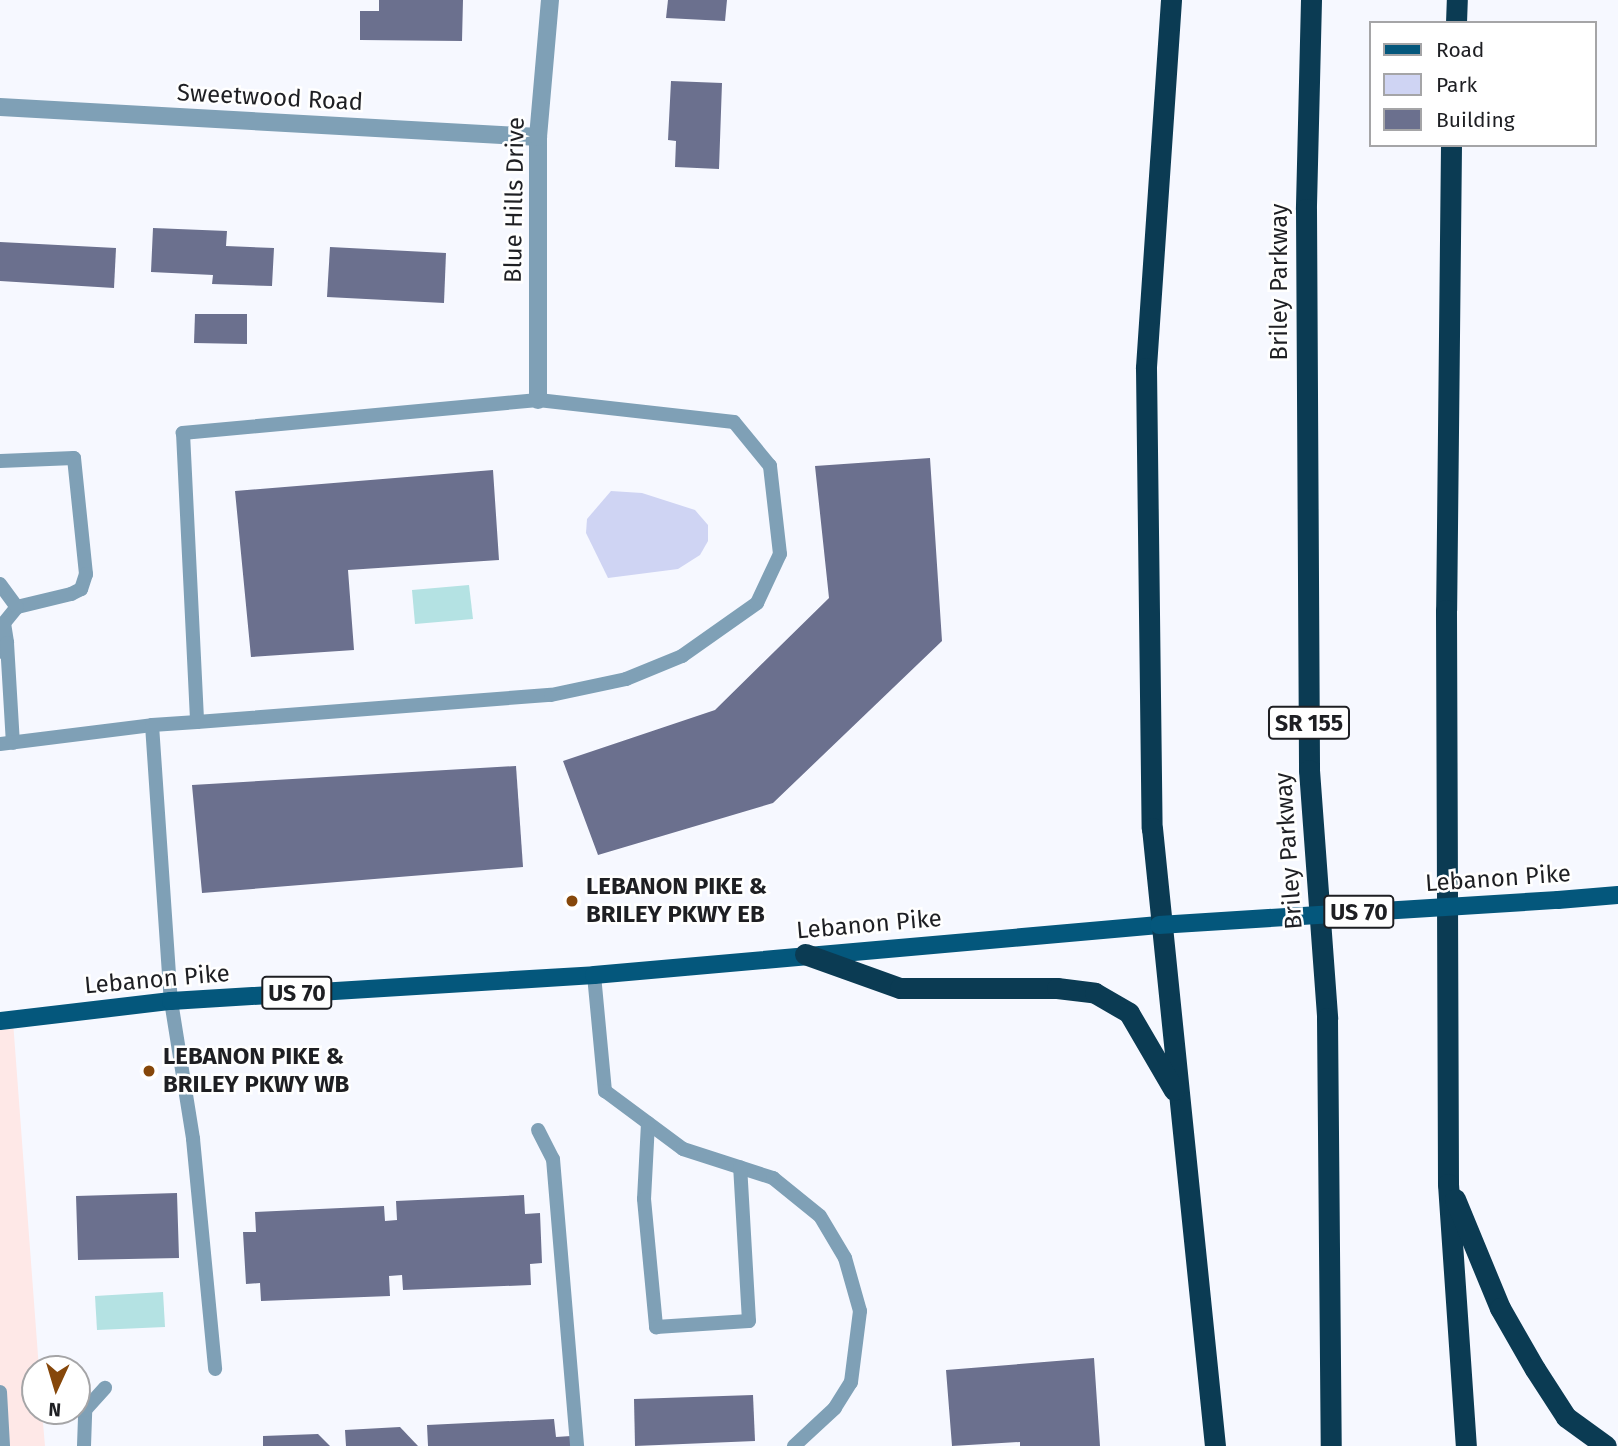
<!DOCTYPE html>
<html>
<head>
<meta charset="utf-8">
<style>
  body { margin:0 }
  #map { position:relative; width:1618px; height:1446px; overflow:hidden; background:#f6f8ff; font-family:"Fira Sans",sans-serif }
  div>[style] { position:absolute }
  .commercial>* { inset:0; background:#fee8e7 }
  .green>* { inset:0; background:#cfd4f3 }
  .water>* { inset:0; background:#b4e2e3 }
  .building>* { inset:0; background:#6b708e }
  .service>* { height:14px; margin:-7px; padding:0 7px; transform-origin:7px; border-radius:7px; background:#7fa0b6 }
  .minor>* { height:18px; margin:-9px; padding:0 9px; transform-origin:9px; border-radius:9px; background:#7fa0b6 }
  .primary>* { height:18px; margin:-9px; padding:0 9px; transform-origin:9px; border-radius:9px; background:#04577c }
  .motorway>* { height:21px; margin:-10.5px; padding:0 10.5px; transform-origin:10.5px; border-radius:10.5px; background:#0b3b53 }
  .primary-bridge>* { height:18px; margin:-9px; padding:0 9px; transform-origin:9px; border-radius:9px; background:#04577c }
  .dots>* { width:19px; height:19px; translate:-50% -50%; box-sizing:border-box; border:4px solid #fff; border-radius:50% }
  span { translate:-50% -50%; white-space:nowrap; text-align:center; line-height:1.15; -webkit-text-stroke:5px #fff; paint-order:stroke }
  .shield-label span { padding:2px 5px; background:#fff; border:2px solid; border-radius:5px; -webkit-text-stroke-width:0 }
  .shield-label { font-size:23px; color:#1e1f23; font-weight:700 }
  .street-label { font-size:24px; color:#1e1f23 }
  .poi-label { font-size:24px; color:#1e1f23; font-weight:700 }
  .left { translate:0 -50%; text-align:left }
  .legend { position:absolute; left:1369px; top:21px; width:228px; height:126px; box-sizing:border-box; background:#fff; border:2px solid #a5a5a7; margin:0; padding:9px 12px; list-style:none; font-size:21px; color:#1e1f23 }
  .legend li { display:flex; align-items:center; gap:14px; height:35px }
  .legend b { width:35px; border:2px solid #a5a5a7 }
  .north { position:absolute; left:21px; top:1355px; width:70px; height:70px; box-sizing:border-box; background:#fff; border:2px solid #a5a5a7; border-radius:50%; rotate:184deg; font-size:19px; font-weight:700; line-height:28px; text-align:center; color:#1e1f23 }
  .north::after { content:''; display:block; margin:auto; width:24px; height:32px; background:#86470a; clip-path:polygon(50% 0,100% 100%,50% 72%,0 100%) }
</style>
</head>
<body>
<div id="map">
  <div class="commercial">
    <i style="clip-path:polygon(0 1021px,13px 1021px,39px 1369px,35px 1369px,35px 1411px,42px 1411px,45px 1446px,0 1446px)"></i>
  </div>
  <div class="green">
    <i style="clip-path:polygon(611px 491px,642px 493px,695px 510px,708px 525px,708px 541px,700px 555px,678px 569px,608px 578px,586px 533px,587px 519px)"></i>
  </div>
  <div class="water">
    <i style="clip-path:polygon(469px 585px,473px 619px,415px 624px,412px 590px)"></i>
    <i style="clip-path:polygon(163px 1292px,165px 1327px,97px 1330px,95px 1296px)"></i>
  </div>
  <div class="building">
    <i style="clip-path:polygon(379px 0,463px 0,462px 41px,360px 40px,360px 11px,379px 11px)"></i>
    <i style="clip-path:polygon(668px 0,727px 0,725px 21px,666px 18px)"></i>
    <i style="clip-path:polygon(671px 81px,722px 83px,719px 169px,675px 167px,676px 141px,668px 140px)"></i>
    <i style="clip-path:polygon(153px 228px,227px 231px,226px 246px,274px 248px,272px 286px,212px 284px,213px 275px,151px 272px)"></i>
    <i style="clip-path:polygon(0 242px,116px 248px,114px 288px,0 281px)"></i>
    <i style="clip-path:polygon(330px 247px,446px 253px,444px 303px,327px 297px)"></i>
    <i style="clip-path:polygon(195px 314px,247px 314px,247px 344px,194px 343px)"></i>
    <i style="clip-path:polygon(930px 458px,942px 641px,773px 803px,598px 855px,563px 761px,715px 710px,829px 598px,815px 466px)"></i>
    <i style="clip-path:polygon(493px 470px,499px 560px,348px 570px,354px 650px,251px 657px,235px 491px)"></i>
    <i style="clip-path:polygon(516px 766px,523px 867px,202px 893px,192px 785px)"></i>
    <i style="clip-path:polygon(177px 1193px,179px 1258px,78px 1260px,76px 1196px)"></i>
    <i style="clip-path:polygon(524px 1195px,525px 1214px,540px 1213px,542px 1263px,530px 1264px,531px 1285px,403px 1290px,402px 1275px,389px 1276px,390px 1296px,261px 1301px,260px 1283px,246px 1284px,243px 1232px,256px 1232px,255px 1212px,384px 1206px,385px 1221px,397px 1220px,396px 1201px)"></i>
    <i style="clip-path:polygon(1094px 1358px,1100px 1446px,1020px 1446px,1020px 1442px,952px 1446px,946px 1370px)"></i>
    <i style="clip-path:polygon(753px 1395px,755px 1441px,635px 1446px,634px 1399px)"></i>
    <i style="clip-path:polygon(554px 1419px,556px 1437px,571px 1436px,571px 1446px,428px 1446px,427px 1425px)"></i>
    <i style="clip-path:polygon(400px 1427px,418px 1446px,346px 1446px,345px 1430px)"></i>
    <i style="clip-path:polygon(318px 1434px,330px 1446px,263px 1446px,263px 1436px)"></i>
  </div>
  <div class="service">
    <i style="left:0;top:461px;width:74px;rotate:-2.3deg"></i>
    <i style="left:74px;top:458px;width:117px;rotate:84.1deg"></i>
    <i style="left:86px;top:574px;width:16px;rotate:108deg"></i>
    <i style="left:81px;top:589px;width:11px;rotate:153deg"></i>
    <i style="left:71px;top:594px;width:56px;rotate:166.5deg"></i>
    <i style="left:17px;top:607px;width:21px;rotate:129deg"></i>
    <i style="left:4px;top:623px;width:20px;rotate:81deg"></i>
    <i style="left:7px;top:643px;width:11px;rotate:128deg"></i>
    <i style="left:0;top:584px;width:29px;rotate:54deg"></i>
    <i style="left:7px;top:643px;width:100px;rotate:86.6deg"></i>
    <i style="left:152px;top:725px;width:277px;rotate:86.1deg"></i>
    <i style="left:171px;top:1001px;width:140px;rotate:80.9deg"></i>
    <i style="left:193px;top:1139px;width:231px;rotate:84.5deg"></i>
    <i style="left:0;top:744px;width:153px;rotate:-7.1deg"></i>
    <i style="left:152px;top:725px;width:45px;rotate:-3.8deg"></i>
    <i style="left:197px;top:722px;width:355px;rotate:-4.4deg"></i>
    <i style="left:551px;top:695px;width:77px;rotate:-12deg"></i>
    <i style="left:626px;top:679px;width:61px;rotate:-22.3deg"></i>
    <i style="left:682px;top:656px;width:92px;rotate:-35.2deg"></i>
    <i style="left:757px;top:603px;width:54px;rotate:-64.9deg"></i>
    <i style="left:780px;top:554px;width:89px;rotate:-96.5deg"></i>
    <i style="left:770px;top:466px;width:57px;rotate:-129.3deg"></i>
    <i style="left:734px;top:422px;width:197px;rotate:-173.6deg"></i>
    <i style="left:538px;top:400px;width:357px;rotate:174.7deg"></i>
    <i style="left:183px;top:433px;width:289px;rotate:87.2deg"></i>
    <i style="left:594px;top:975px;width:117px;rotate:84.6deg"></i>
    <i style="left:605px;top:1091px;width:97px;rotate:36.6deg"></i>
    <i style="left:683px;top:1149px;width:95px;rotate:17.9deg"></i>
    <i style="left:773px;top:1178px;width:60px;rotate:39deg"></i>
    <i style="left:820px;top:1216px;width:49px;rotate:59.2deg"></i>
    <i style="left:845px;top:1258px;width:55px;rotate:74.2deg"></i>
    <i style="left:860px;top:1311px;width:72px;rotate:97.2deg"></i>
    <i style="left:851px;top:1382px;width:31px;rotate:122deg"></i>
    <i style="left:835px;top:1408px;width:56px;rotate:137.2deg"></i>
    <i style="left:648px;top:1123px;width:76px;rotate:93deg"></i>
    <i style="left:644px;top:1199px;width:129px;rotate:84.6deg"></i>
    <i style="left:656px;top:1327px;width:93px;rotate:-3.7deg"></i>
    <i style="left:749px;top:1321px;width:154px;rotate:-93.3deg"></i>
    <i style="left:538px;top:1130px;width:33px;rotate:63deg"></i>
    <i style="left:553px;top:1159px;width:288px;rotate:85.2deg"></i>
    <i style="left:0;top:1392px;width:54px;rotate:86.8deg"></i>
    <i style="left:84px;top:1446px;width:36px;rotate:-88deg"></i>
    <i style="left:85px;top:1410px;width:30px;rotate:-48deg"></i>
  </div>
  <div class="minor">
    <i style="left:0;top:107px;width:539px;rotate:3.19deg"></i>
    <i style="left:538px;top:400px;width:263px;rotate:-90deg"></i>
    <i style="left:538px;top:137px;width:138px;rotate:-85deg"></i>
  </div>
  <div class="primary">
    <i style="left:1558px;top:900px;width:60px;rotate:-4.8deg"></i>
    <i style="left:0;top:1021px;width:172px;rotate:-6.7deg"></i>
    <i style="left:171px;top:1001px;width:424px;rotate:-3.5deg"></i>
    <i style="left:594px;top:975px;width:567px;rotate:-5.06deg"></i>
  </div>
  <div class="motorway">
    <i style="left:1171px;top:0;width:369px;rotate:93.9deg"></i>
    <i style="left:1146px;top:368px;width:460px;rotate:89.3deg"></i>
    <i style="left:1152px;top:828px;width:621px;rotate:84.18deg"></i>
    <i style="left:1311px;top:0;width:209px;rotate:91.4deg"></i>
    <i style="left:1306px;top:209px;width:561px;rotate:89.69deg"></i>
    <i style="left:1309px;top:770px;width:249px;rotate:85.8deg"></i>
    <i style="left:1327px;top:1018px;width:428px;rotate:89.5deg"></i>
    <i style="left:1456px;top:23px;width:23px;rotate:-88deg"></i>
    <i style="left:1451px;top:145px;width:465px;rotate:90.6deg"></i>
    <i style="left:1446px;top:610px;width:574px;rotate:89.8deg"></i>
    <i style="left:1448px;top:1184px;width:263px;rotate:86.1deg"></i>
    <i style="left:805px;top:954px;width:101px;rotate:19.7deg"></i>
    <i style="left:900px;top:988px;width:157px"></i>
    <i style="left:1057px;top:988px;width:38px;rotate:7deg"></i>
    <i style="left:1095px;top:993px;width:39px;rotate:30deg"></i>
    <i style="left:1129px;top:1013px;width:89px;rotate:59.7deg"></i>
    <i style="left:1455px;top:1199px;width:118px;rotate:67.6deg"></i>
    <i style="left:1500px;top:1308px;width:70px;rotate:60.2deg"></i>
    <i style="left:1535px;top:1369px;width:57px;rotate:57.1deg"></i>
    <i style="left:1566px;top:1417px;width:49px;rotate:35.9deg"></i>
  </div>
  <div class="primary-bridge">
    <i style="left:1159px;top:925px;width:400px;rotate:-3.6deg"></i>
  </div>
  <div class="dots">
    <i style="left:572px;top:901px;background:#86470a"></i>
    <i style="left:149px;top:1071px;background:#86470a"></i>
  </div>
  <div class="shield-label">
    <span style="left:1309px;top:723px">SR 155</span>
    <span style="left:1359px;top:912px">US 70</span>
    <span style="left:297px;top:993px">US 70</span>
  </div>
  <div class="street-label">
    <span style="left:270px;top:98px;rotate:3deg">Sweetwood Road</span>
    <span style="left:515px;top:200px;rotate:-89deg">Blue Hills Drive</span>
    <span style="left:1280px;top:282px;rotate:-90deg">Briley Parkway</span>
    <span style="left:1289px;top:851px;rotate:-94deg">Briley Parkway</span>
    <span style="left:1498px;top:879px;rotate:-4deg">Lebanon Pike</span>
    <span style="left:869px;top:925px;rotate:-5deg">Lebanon Pike</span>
    <span style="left:157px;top:980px;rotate:-5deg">Lebanon Pike</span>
  </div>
  <div class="poi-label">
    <span class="left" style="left:586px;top:901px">LEBANON PIKE &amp;<br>BRILEY PKWY EB</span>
    <span class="left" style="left:163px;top:1071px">LEBANON PIKE &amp;<br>BRILEY PKWY WB</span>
  </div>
  <ul class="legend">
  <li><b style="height:9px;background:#04577c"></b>Road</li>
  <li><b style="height:19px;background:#cfd4f3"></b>Park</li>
  <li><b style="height:19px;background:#6b708e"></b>Building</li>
  </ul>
  <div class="north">N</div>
</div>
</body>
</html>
